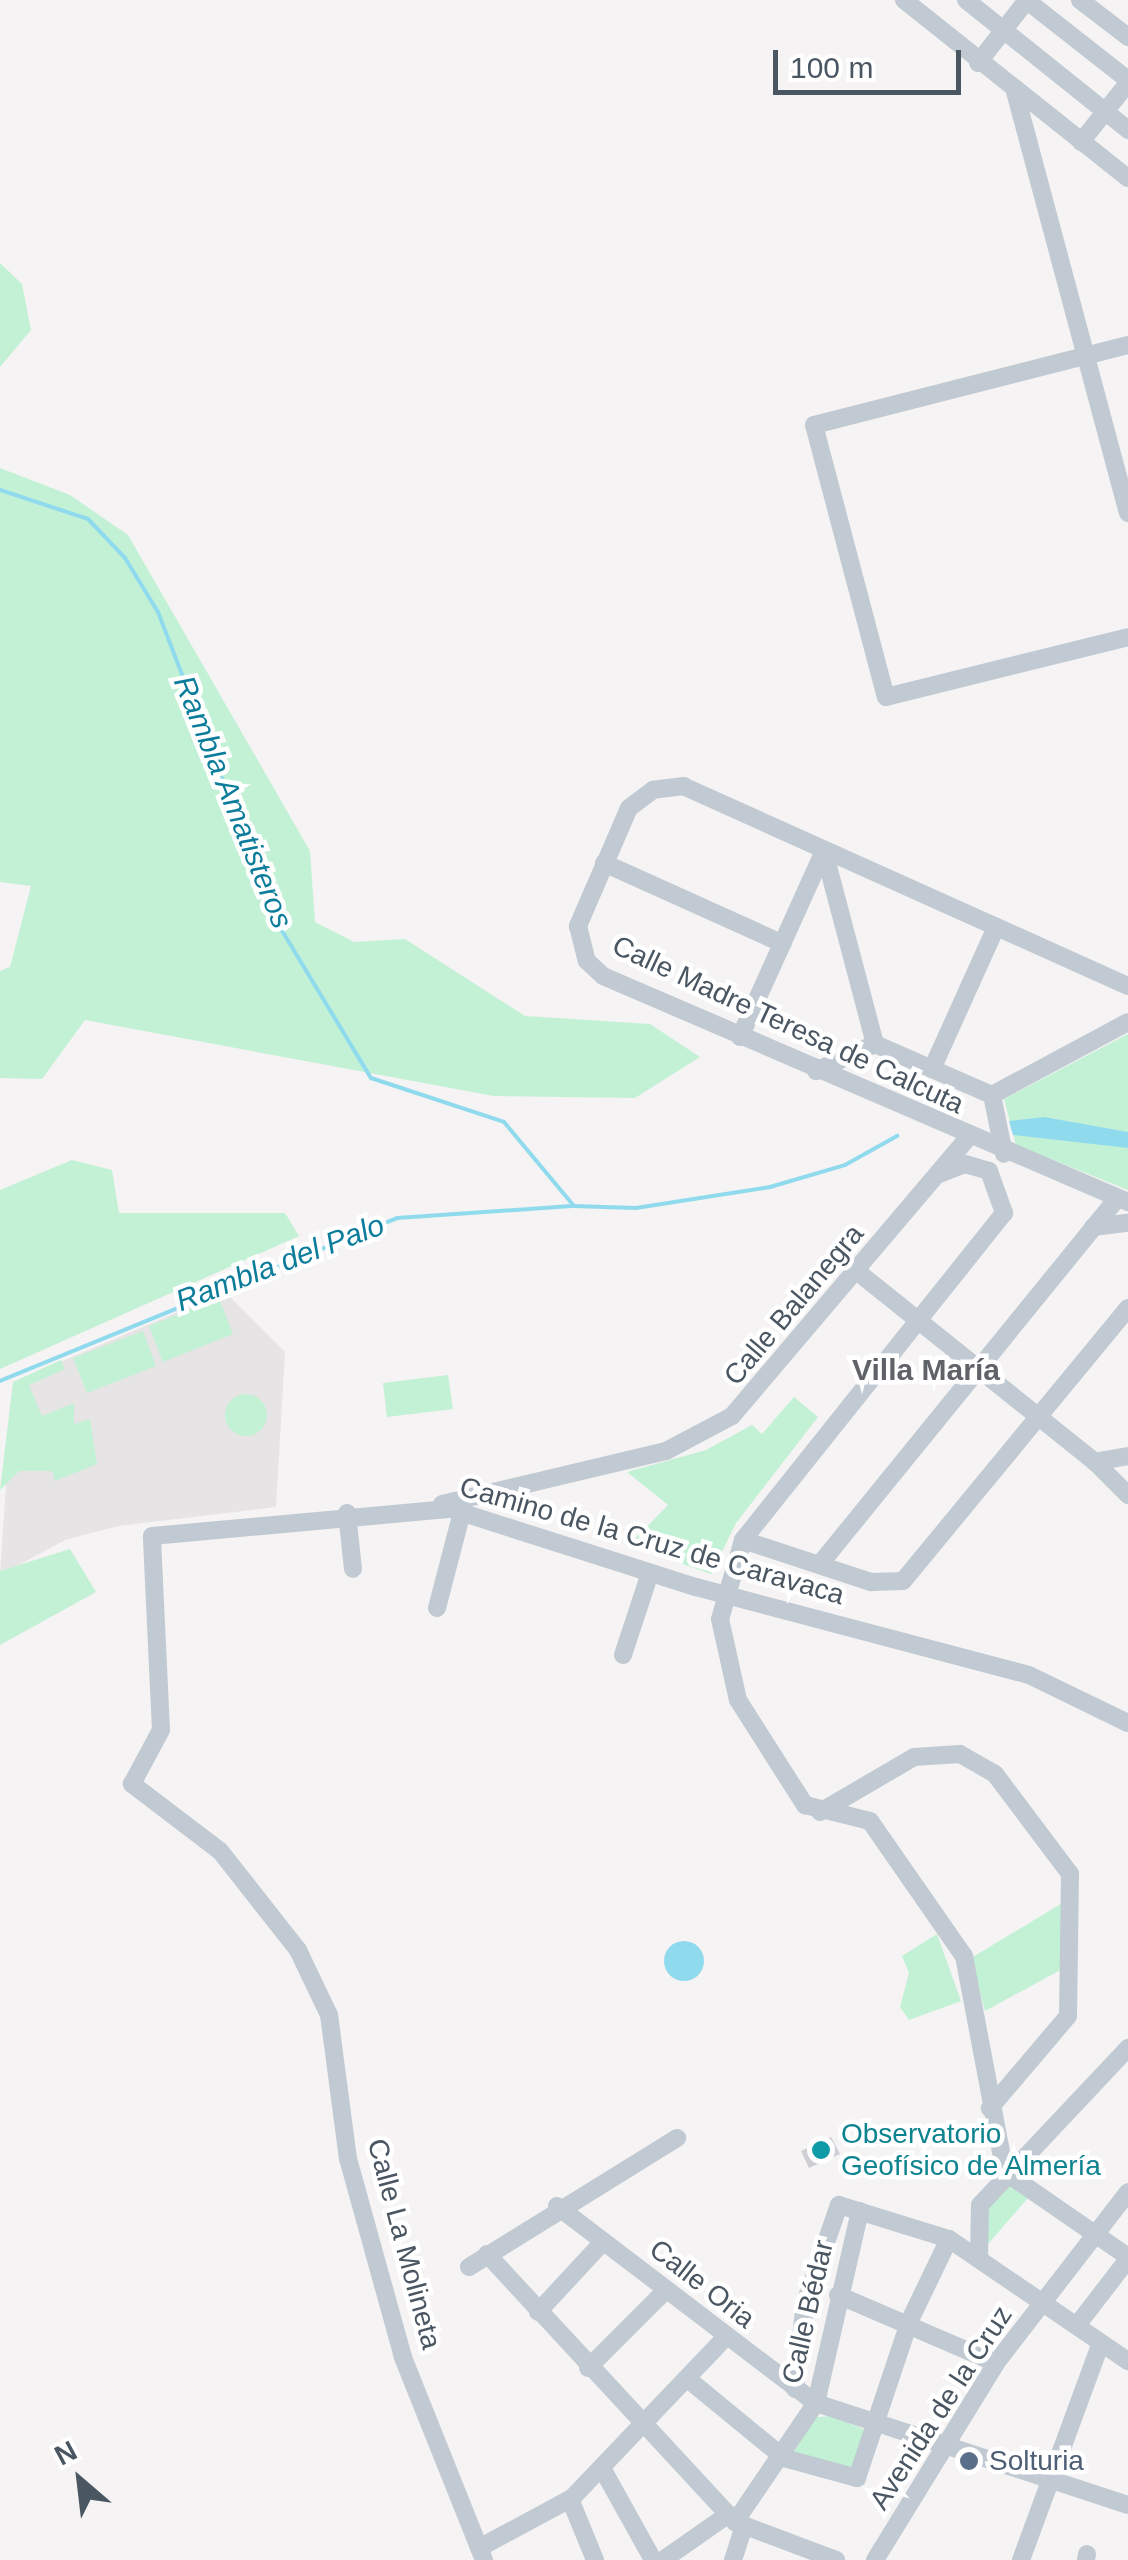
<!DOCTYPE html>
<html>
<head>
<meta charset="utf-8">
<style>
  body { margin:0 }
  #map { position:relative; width:1128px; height:2560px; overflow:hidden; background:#f5f3f3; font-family:Arial,sans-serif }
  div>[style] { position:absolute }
  .education>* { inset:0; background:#e6e4e5 }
  .green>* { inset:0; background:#c3f1d5 }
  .round { border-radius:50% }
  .water>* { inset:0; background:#90daee }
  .stream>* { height:4px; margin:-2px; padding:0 2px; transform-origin:2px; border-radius:2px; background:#90daee }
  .building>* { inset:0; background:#cdcfd5 }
  .minor>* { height:18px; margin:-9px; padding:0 9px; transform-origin:9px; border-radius:9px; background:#c1cad2 }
  .dots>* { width:28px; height:28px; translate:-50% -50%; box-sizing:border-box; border:5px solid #fff; border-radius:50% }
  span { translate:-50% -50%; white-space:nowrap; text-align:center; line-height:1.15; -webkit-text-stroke:9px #fff; paint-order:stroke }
  .street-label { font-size:28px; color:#4a5661 }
  .culture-label { font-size:28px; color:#0d838f }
  .left { translate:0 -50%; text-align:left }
  .service-label { font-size:28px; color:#4e5e75 }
  .water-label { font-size:30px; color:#0c7c9b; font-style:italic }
  .neighbourhood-label { font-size:30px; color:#5f6368; font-weight:700 }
  .north { position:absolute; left:30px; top:2430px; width:100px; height:100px; -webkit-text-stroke:8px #fff; paint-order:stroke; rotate:332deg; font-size:28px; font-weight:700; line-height:40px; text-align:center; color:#4a5661 }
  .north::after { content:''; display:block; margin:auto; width:35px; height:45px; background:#4a5661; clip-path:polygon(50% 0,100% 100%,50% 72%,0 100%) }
  .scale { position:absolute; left:773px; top:50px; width:188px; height:45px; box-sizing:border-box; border:5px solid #4a5661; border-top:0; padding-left:12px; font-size:30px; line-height:35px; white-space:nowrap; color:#4a5661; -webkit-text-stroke:8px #fff; paint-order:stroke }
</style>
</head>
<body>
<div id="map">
  <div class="education">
    <i style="clip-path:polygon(225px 1292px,285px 1352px,276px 1507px,118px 1526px,65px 1540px,0 1575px,13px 1382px)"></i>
  </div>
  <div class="green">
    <i style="clip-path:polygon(0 263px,22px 284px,31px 330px,0 367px)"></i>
    <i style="clip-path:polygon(0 468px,70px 495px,128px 535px,310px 851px,315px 922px,354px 942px,405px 939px,525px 1016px,650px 1024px,700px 1057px,635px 1098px,494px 1096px,85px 1020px,42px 1079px,0 1078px,0 971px,10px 967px,31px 886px,0 882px)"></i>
    <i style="clip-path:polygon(1128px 1034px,1128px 1190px,1016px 1145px,1004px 1099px)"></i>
    <i style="clip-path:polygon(72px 1160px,112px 1170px,119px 1213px,285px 1213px,299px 1236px,0 1369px,0 1190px)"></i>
    <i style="clip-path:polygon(219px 1298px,233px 1334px,163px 1362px,149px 1326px)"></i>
    <i style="clip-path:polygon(143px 1331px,156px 1366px,87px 1393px,73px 1358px)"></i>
    <i style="clip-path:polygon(61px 1360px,65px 1369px,29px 1385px,42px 1416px,74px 1403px,74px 1424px,90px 1419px,97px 1464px,55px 1481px,52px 1471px,19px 1471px,0 1490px,13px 1382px)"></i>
    <i style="clip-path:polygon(448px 1375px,453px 1409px,387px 1417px,383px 1383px)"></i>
    <i class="round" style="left:225px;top:1394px;width:42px;height:42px"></i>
    <i style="clip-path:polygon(794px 1397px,818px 1417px,736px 1523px,711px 1574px,629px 1545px,668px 1505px,627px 1472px,706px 1450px,752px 1425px,762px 1434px)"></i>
    <i style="clip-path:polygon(70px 1549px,96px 1592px,0 1645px,0 1571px)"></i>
    <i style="clip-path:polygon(1069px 1899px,1064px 1968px,985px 2011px,971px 1958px)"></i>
    <i style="clip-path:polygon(937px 1934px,961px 2001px,909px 2020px,900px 2007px,909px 1973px,902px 1956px)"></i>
    <i style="clip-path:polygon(1000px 2178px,1028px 2198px,987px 2245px,983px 2216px)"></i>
    <i style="clip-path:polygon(832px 2416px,868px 2431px,857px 2478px,792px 2455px,816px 2417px)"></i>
  </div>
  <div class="water">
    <i style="clip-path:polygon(1044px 1117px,1128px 1132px,1128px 1148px,1013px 1135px,1009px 1121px)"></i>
    <i class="round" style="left:664px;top:1941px;width:40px;height:40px"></i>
  </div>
  <div class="stream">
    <i style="left:0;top:490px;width:93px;rotate:18.2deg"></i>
    <i style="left:88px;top:519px;width:54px;rotate:46.5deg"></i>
    <i style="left:125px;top:558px;width:63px;rotate:58.6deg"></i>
    <i style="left:158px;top:612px;width:334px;rotate:69deg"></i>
    <i style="left:278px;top:924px;width:180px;rotate:58.9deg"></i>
    <i style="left:371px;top:1078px;width:140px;rotate:18.3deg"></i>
    <i style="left:504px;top:1122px;width:109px;rotate:50.2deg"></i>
    <i style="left:574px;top:1206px;width:62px;rotate:1.8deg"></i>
    <i style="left:636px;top:1208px;width:136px;rotate:-8.9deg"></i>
    <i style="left:770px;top:1187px;width:78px;rotate:-16.3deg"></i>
    <i style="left:845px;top:1165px;width:60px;rotate:-29.1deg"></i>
    <i style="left:0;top:1381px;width:429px;rotate:-22.3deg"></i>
    <i style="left:397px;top:1218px;width:175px;rotate:-3.9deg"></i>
  </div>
  <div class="building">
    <i style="clip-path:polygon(831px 2137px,840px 2154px,809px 2168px,801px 2151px)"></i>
  </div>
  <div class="minor">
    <i style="left:904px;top:0;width:286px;rotate:38.5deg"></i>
    <i style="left:966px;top:0;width:208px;rotate:38.7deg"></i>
    <i style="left:1026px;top:0;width:130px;rotate:38.1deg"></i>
    <i style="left:1080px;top:0;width:61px;rotate:37.6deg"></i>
    <i style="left:978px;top:63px;width:80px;rotate:-52.1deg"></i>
    <i style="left:1014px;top:88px;width:440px;rotate:75deg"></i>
    <i style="left:1081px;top:142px;width:75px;rotate:-51.5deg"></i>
    <i style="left:1128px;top:345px;width:324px;rotate:165.7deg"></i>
    <i style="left:814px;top:425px;width:281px;rotate:75.2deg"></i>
    <i style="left:886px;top:697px;width:249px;rotate:-13.9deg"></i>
    <i style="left:824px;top:851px;width:200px;rotate:75.2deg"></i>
    <i style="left:604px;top:863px;width:196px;rotate:24.3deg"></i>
    <i style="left:1128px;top:986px;width:487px;rotate:-155.8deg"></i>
    <i style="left:684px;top:786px;width:31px;rotate:173deg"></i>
    <i style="left:653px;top:790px;width:30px;rotate:143deg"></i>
    <i style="left:629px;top:808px;width:129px;rotate:113.4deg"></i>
    <i style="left:578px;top:926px;width:36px;rotate:76deg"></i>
    <i style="left:587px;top:961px;width:22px;rotate:43deg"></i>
    <i style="left:603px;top:976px;width:572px;rotate:23.29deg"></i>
    <i style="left:740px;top:1037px;width:204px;rotate:-65.7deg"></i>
    <i style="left:932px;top:1069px;width:156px;rotate:-65.7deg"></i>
    <i style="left:816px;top:1071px;width:65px;rotate:-24.6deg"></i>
    <i style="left:875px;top:1044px;width:128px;rotate:23.6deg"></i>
    <i style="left:992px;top:1095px;width:60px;rotate:78.5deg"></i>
    <i style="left:992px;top:1095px;width:154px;rotate:-28.2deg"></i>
    <i style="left:939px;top:1174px;width:28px;rotate:-21deg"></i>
    <i style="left:965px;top:1164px;width:25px;rotate:16deg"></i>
    <i style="left:989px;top:1171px;width:45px;rotate:70.3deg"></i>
    <i style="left:1004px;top:1213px;width:418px;rotate:128.6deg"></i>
    <i style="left:743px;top:1540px;width:82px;rotate:106.2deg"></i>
    <i style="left:720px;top:1619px;width:83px;rotate:77.5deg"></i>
    <i style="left:738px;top:1700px;width:125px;rotate:57.5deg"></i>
    <i style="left:805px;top:1805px;width:67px;rotate:13.8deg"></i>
    <i style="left:870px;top:1821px;width:165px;rotate:55.2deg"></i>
    <i style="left:964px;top:1956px;width:220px;rotate:79.3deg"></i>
    <i style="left:1093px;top:1227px;width:35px;rotate:-7deg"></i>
    <i style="left:859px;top:1273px;width:302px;rotate:38.7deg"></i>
    <i style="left:1128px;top:1456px;width:34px;rotate:170deg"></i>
    <i style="left:1095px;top:1462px;width:47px;rotate:45deg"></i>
    <i style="left:442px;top:1504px;width:230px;rotate:-13.3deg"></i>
    <i style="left:666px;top:1451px;width:75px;rotate:-27.9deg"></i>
    <i style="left:732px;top:1416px;width:363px;rotate:-49.7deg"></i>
    <i style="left:347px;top:1513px;width:56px;rotate:83.9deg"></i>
    <i style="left:743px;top:1540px;width:135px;rotate:18.2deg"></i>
    <i style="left:871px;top:1582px;width:32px;rotate:-2deg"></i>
    <i style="left:903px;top:1581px;width:354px;rotate:-50.5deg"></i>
    <i style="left:820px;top:1564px;width:471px;rotate:-50.9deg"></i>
    <i style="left:437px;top:1608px;width:99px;rotate:-75.4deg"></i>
    <i style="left:623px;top:1655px;width:86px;rotate:-71.8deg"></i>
    <i style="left:820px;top:1812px;width:109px;rotate:-30.3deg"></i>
    <i style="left:914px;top:1757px;width:46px;rotate:-3.7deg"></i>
    <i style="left:960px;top:1754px;width:40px;rotate:29.7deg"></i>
    <i style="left:995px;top:1774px;width:125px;rotate:53.1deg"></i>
    <i style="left:1070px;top:1874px;width:142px;rotate:90.8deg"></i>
    <i style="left:1068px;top:2016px;width:121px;rotate:130.3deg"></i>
    <i style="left:1005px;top:2172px;width:150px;rotate:34.6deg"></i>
    <i style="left:557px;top:2206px;width:325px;rotate:37.3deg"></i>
    <i style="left:816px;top:2403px;width:328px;rotate:18.1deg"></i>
    <i style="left:487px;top:2254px;width:365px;rotate:47.2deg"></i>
    <i style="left:735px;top:2522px;width:108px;rotate:20.6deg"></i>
    <i style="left:979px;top:2257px;width:52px;rotate:-88.9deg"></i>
    <i style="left:980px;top:2205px;width:216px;rotate:-46.7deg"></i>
    <i style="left:469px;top:2267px;width:245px;rotate:-31.8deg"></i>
    <i style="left:838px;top:2295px;width:172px;rotate:23.3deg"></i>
    <i style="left:538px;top:2312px;width:94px;rotate:-47.2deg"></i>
    <i style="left:1078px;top:2324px;width:82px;rotate:-52.4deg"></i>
    <i style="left:588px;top:2368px;width:110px;rotate:-45deg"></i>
    <i style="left:689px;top:2380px;width:123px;rotate:39.4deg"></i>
    <i style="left:784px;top:2458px;width:76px;rotate:15.3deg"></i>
    <i style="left:857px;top:2478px;width:167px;rotate:-71.5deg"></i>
    <i style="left:910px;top:2320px;width:90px;rotate:-64.3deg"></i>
    <i style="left:795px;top:2389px;width:87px;rotate:-83.4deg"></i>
    <i style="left:805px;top:2303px;width:104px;rotate:-70.9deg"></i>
    <i style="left:839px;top:2205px;width:115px;rotate:17.2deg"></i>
    <i style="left:949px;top:2239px;width:217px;rotate:34.3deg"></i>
    <i style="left:603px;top:2470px;width:103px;rotate:60.9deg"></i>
    <i style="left:570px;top:2499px;width:66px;rotate:67.7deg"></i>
    <i style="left:735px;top:2522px;width:144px;rotate:-55.8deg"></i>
    <i style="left:816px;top:2403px;width:197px;rotate:-77.1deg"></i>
    <i style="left:479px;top:2548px;width:106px;rotate:-28.3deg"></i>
    <i style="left:572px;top:2498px;width:223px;rotate:-46.3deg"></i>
    <i style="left:484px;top:2560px;width:219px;rotate:-111.8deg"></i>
    <i style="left:403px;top:2357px;width:205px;rotate:-105.5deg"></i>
    <i style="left:348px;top:2159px;width:145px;rotate:-97.5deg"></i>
    <i style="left:329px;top:2015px;width:72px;rotate:-115.5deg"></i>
    <i style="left:298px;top:1950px;width:126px;rotate:-128.2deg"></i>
    <i style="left:220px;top:1851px;width:111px;rotate:-142.7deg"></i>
    <i style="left:132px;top:1784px;width:61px;rotate:-61.8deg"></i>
    <i style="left:161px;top:1730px;width:194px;rotate:-92.7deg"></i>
    <i style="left:152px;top:1536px;width:300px;rotate:-5.2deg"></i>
    <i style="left:451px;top:1509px;width:257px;rotate:17.7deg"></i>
    <i style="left:696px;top:1587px;width:344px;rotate:14.8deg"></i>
    <i style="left:1029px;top:1675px;width:110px;rotate:25.9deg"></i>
    <i style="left:663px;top:2560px;width:80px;rotate:-34.9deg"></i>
    <i style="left:733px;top:2560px;width:33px;rotate:-72deg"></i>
    <i style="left:875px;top:2560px;width:231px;rotate:-58.4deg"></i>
    <i style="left:996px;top:2363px;width:216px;rotate:-52.3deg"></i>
    <i style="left:1021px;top:2560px;width:231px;rotate:-69.8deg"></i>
    <i style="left:1086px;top:2560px;width:6px;rotate:-81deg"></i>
  </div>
  <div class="dots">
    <i style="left:821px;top:2150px;background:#0f9aa8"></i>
    <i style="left:969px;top:2461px;background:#5c6f8a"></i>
  </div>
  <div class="street-label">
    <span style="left:788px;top:1025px;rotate:25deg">Calle Madre Teresa de Calcuta</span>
    <span style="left:794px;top:1305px;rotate:-50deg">Calle Balanegra</span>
    <span style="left:652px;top:1541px;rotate:16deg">Camino de la Cruz de Caravaca</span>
    <span style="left:404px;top:2244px;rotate:75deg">Calle La Molineta</span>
    <span style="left:702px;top:2284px;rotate:38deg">Calle Oria</span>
    <span style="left:808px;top:2312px;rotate:-77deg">Calle Bédar</span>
    <span style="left:941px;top:2408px;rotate:-57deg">Avenida de la Cruz</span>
  </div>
  <div class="culture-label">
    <span class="left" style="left:841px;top:2150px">Observatorio<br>Geofísico de Almería</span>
  </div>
  <div class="service-label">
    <span class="left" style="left:989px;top:2461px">Solturia</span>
  </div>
  <div class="water-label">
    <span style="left:233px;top:802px;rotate:68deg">Rambla Amatisteros</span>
    <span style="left:280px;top:1263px;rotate:-21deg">Rambla del Palo</span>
  </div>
  <div class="neighbourhood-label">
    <span style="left:926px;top:1370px">Villa María</span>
  </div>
  <div class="north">N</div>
  <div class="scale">100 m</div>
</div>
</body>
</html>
